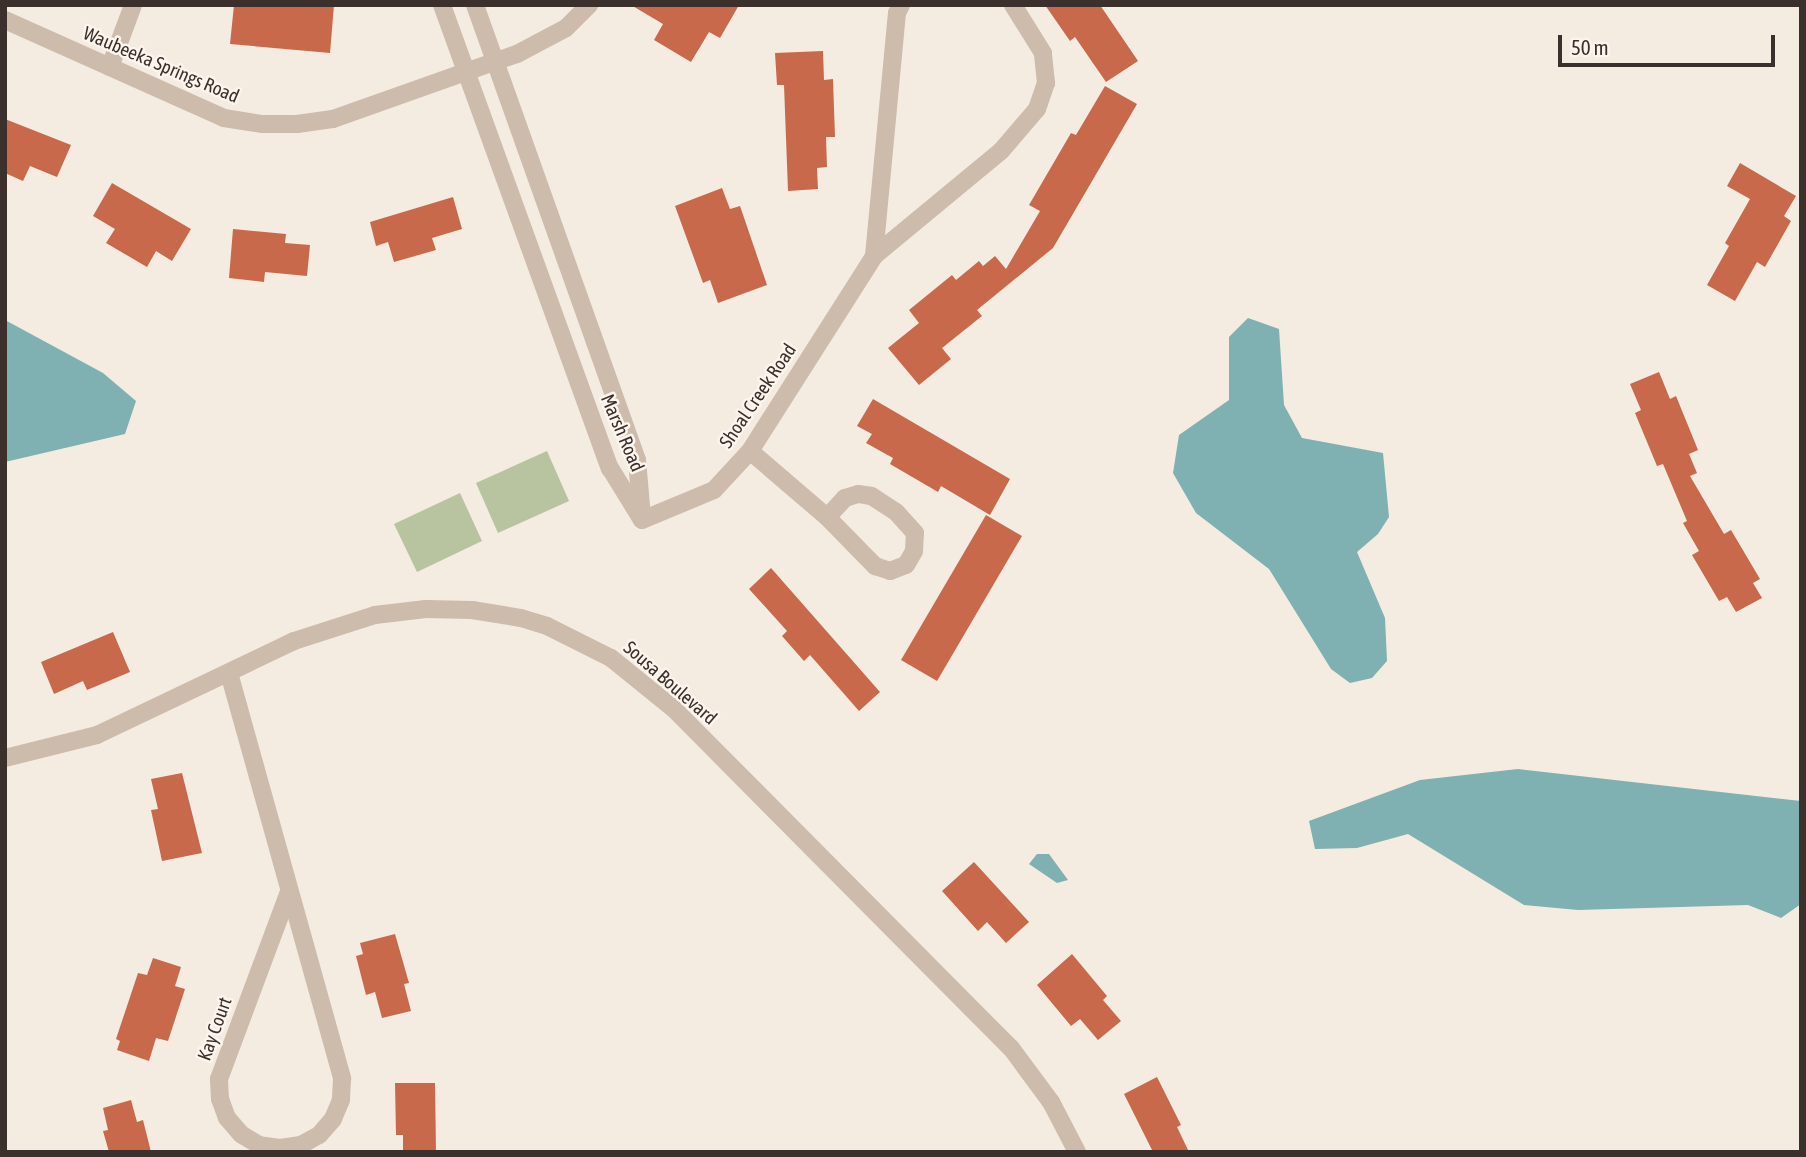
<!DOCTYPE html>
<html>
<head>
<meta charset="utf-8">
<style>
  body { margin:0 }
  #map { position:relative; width:1806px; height:1157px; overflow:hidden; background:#f4ebe1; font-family:"Asap Condensed",sans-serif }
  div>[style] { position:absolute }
  .green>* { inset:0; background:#b8c4a0 }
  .water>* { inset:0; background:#7fb0b2 }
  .building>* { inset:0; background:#c8694b }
  .minor>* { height:18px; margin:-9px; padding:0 9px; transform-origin:9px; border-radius:9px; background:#cdbbac }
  span { translate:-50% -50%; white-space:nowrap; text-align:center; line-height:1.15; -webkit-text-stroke:5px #fbf5ee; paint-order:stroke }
  .street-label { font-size:19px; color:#3b302b }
  .frame { position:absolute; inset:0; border:7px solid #3b302b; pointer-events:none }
  .scale { position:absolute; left:1558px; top:35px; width:217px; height:32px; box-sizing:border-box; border:4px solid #3b302b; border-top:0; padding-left:9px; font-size:21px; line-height:24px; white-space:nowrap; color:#3b302b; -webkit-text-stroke:5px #fbf5ee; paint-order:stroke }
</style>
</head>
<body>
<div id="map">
  <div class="green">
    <i style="clip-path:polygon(547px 451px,569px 501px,498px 533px,476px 483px)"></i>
    <i style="clip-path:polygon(460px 493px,482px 541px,417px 572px,394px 524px)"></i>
  </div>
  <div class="water">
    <i style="clip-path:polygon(1248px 318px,1279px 329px,1284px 405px,1302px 438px,1383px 453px,1389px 517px,1378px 534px,1357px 552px,1385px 618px,1387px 661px,1372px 678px,1350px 683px,1331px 669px,1269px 569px,1196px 513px,1173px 473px,1179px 435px,1229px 400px,1229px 337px)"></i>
    <i style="clip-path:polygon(5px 320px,103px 373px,136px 401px,125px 434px,5px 462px)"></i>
    <i style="clip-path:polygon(1518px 769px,1801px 801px,1801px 904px,1781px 918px,1748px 905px,1578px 910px,1524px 905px,1408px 834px,1357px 848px,1315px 849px,1309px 821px,1420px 780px)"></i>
    <i style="clip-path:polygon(1037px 854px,1049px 854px,1068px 880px,1057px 883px,1029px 864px)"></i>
  </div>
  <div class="building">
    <i style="clip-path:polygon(234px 5px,334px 5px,330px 53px,230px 44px)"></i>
    <i style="clip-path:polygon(631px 5px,739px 5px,720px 38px,709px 32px,691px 62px,654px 40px,663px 24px)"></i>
    <i style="clip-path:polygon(1045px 5px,1100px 5px,1138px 61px,1106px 82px,1075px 37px,1070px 41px)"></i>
    <i style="clip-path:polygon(823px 51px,824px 80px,833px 79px,835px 137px,826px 137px,827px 167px,817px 168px,818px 189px,788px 191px,784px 85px,777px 85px,775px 53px)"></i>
    <i style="clip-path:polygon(1105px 86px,1137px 104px,1053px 248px,977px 310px,982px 316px,942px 348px,951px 359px,919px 385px,888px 348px,919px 323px,909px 310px,952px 275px,956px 280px,979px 261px,983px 266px,995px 256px,1006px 269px,1040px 211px,1029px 205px,1071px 133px,1076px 135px)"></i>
    <i style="clip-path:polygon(5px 119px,71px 145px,57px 177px,30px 166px,23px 181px,5px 173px)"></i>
    <i style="clip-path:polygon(1740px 163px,1796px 196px,1784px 216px,1791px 221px,1765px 267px,1757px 262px,1735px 301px,1707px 285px,1729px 246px,1725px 243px,1750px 199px,1727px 186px)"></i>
    <i style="clip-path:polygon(112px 183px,191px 229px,172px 261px,156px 251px,147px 267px,106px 243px,115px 229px,93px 216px)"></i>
    <i style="clip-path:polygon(722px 188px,730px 209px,740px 206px,767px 285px,718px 303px,710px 280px,703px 283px,675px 206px)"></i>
    <i style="clip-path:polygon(453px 197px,462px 229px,432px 238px,436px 250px,394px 262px,388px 242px,376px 246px,370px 222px)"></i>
    <i style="clip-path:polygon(233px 229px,286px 234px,285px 243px,310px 245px,307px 276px,265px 272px,264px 282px,229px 278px)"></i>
    <i style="clip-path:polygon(1659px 372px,1670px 399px,1676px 396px,1698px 450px,1689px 454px,1697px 473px,1690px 476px,1724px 534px,1731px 530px,1760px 579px,1753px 583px,1762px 598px,1736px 612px,1727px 597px,1719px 601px,1692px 555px,1699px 551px,1683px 523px,1687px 521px,1663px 464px,1657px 466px,1635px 413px,1641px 410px,1630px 384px)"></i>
    <i style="clip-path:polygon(873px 399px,1010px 479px,990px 515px,941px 486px,938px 492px,890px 464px,893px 458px,866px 443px,872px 434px,857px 426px)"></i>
    <i style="clip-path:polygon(986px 515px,1022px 536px,937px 681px,901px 660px)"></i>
    <i style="clip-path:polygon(771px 568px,880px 692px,859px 711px,810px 655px,804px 661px,782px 636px,787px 631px,749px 589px)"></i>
    <i style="clip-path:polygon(113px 632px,130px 672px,87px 690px,83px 681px,54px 694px,41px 662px)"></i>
    <i style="clip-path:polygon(182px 773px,202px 853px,162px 861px,151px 810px,158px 809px,151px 779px)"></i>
    <i style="clip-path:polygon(974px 862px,1029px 922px,1006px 943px,987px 922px,978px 931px,942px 891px)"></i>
    <i style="clip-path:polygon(395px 934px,409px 983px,404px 984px,411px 1011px,382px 1018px,375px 992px,366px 995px,356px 956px,363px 954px,360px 943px)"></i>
    <i style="clip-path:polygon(1072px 954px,1107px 996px,1103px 1000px,1121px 1021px,1098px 1040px,1080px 1019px,1071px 1026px,1037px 985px)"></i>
    <i style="clip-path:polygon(153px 958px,181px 967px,175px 986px,185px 989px,168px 1041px,156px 1038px,149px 1061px,117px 1050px,120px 1041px,116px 1039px,138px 973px,147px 975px)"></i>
    <i style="clip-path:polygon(1157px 1077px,1181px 1125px,1177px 1127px,1189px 1152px,1153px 1152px,1124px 1094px)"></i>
    <i style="clip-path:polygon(395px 1083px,435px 1083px,436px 1152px,403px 1152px,403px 1135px,396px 1135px)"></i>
    <i style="clip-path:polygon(131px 1100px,137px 1122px,143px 1120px,151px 1152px,109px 1152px,103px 1131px,108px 1130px,103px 1108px)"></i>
  </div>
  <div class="minor">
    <i style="left:442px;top:5px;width:493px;rotate:70.1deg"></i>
    <i style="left:610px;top:468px;width:61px;rotate:58.4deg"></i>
    <i style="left:475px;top:5px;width:483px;rotate:70.4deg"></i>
    <i style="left:637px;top:460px;width:57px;rotate:85deg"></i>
    <i style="left:5px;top:20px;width:240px;rotate:24.1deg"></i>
    <i style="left:224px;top:118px;width:39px;rotate:9deg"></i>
    <i style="left:263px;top:124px;width:34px"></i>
    <i style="left:297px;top:124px;width:36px;rotate:-8deg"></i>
    <i style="left:333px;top:119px;width:195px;rotate:-19.5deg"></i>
    <i style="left:517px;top:54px;width:55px;rotate:-28deg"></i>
    <i style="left:566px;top:28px;width:33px;rotate:-45deg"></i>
    <i style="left:110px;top:67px;width:66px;rotate:-69.6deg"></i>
    <i style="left:874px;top:256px;width:244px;rotate:-84.6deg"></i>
    <i style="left:897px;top:13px;width:9px;rotate:-63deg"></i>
    <i style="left:750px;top:451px;width:101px;rotate:40.6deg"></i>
    <i style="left:827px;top:517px;width:69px;rotate:45.6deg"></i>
    <i style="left:875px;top:566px;width:16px;rotate:18deg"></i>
    <i style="left:890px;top:571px;width:17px;rotate:-21deg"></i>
    <i style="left:906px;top:565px;width:16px;rotate:-60deg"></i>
    <i style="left:914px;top:551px;width:18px;rotate:-87deg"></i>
    <i style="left:915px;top:533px;width:28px;rotate:-132deg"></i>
    <i style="left:896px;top:512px;width:30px;rotate:-147deg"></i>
    <i style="left:871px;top:496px;width:13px;rotate:-171deg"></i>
    <i style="left:858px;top:494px;width:14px;rotate:163deg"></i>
    <i style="left:845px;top:498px;width:26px;rotate:133deg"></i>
    <i style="left:642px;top:520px;width:78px;rotate:-22.6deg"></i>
    <i style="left:714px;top:490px;width:53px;rotate:-47.3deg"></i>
    <i style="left:750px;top:451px;width:231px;rotate:-57.5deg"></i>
    <i style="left:874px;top:256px;width:165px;rotate:-39.6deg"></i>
    <i style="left:1001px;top:151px;width:55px;rotate:-49.4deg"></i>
    <i style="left:1037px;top:109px;width:28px;rotate:-71deg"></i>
    <i style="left:1046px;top:83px;width:30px;rotate:-96deg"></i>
    <i style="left:1043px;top:53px;width:57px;rotate:-122deg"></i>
    <i style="left:229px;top:673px;width:421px;rotate:74.4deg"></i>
    <i style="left:342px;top:1079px;width:21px;rotate:93deg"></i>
    <i style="left:341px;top:1100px;width:21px;rotate:113deg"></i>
    <i style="left:333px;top:1119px;width:21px;rotate:131deg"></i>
    <i style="left:319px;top:1135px;width:21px;rotate:151deg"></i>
    <i style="left:301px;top:1145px;width:21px;rotate:172deg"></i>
    <i style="left:280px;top:1148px;width:21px;rotate:-172deg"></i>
    <i style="left:259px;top:1145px;width:21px;rotate:-149deg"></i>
    <i style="left:241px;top:1134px;width:21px;rotate:-131deg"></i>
    <i style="left:227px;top:1118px;width:20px;rotate:-110deg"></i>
    <i style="left:220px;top:1099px;width:20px;rotate:-93deg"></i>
    <i style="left:219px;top:1079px;width:200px;rotate:-69.5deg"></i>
    <i style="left:5px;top:758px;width:95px;rotate:-14deg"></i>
    <i style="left:97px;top:735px;width:218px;rotate:-25.5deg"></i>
    <i style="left:294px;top:641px;width:85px;rotate:-17.8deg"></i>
    <i style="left:375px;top:615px;width:51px;rotate:-6.7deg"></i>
    <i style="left:426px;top:609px;width:46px;rotate:1.2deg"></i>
    <i style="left:472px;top:610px;width:50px;rotate:9.3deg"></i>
    <i style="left:521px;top:618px;width:27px;rotate:17deg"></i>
    <i style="left:547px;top:626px;width:72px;rotate:26.6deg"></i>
    <i style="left:611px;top:658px;width:81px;rotate:39deg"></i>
    <i style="left:674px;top:709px;width:478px;rotate:45.2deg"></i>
    <i style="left:1011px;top:1048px;width:67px;rotate:53.5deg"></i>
    <i style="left:1051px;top:1102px;width:56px;rotate:62.5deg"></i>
  </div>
  <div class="street-label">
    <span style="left:161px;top:65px;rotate:23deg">Waubeeka Springs Road</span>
    <span style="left:758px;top:396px;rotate:-56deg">Shoal Creek Road</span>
    <span style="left:622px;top:433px;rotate:67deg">Marsh Road</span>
    <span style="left:670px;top:683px;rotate:41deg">Sousa Boulevard</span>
    <span style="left:215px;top:1029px;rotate:-70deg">Kay Court</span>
  </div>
  <div class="frame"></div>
  <div class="scale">50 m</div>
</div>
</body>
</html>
